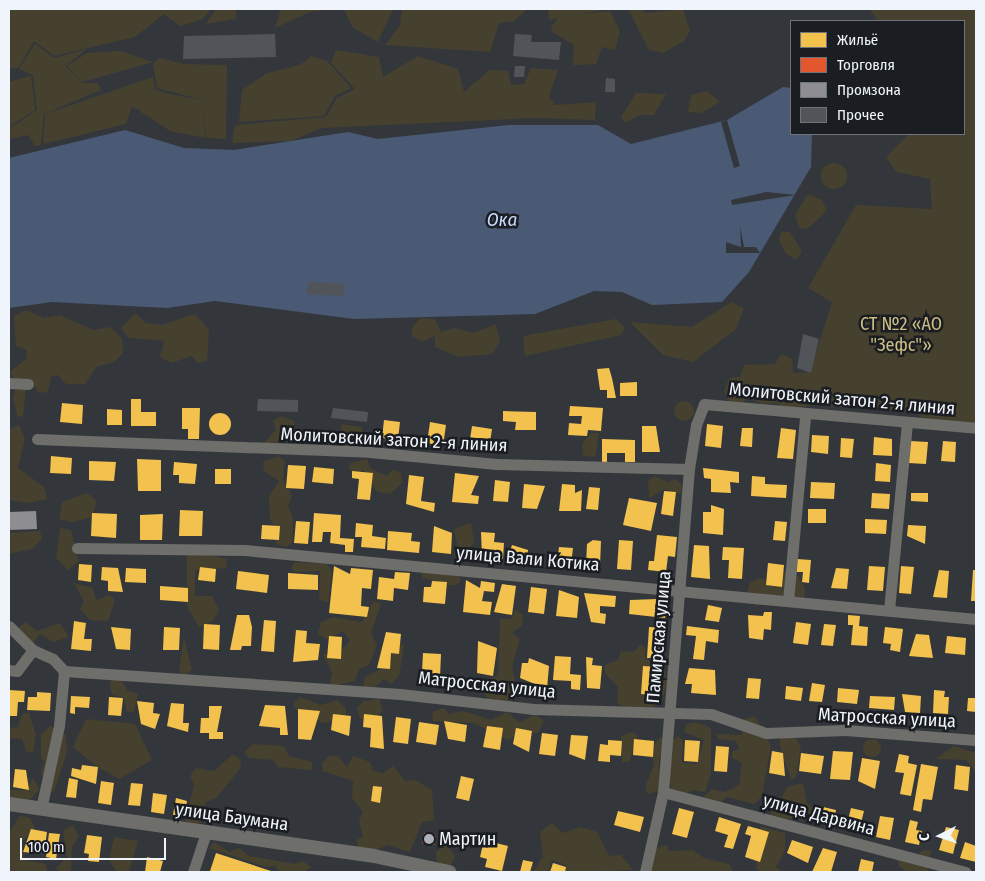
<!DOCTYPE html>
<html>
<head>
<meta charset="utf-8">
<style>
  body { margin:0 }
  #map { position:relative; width:985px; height:881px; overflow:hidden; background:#33373c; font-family:"Fira Sans Condensed",sans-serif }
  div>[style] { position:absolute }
  .green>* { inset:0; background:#46412e }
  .round { border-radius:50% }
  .water>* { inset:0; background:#4a5a74 }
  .pier>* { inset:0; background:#33373c }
  .homes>* { inset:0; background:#f2c14e }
  .shops>* { inset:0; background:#e4572e }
  .industry>* { inset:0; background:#8d8d92 }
  .building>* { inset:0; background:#515459 }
  .minor>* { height:11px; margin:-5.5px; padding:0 5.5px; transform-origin:5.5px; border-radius:5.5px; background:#6e6e6b }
  .tertiary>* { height:14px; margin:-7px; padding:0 7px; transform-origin:7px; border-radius:7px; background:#6e6e6b }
  .dots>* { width:14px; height:14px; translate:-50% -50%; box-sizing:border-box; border:2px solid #1a1d22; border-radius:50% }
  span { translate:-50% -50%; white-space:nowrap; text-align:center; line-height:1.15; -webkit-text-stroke:5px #1a1d22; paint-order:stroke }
  .park-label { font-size:18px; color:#cfbf84 }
  .street-label { font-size:18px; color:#f0f5fb }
  .poi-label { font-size:18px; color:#f0f5fb }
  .left { translate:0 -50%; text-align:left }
  .water-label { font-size:19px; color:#c7dcfb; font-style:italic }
  .frame { position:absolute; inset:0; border:10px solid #f0f5fb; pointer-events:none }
  .legend { position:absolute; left:790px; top:20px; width:175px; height:115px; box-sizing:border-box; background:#1a1d22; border:1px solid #707379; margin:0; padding:6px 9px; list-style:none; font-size:15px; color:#f0f5fb }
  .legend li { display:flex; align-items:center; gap:10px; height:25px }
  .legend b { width:25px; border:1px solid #707379 }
  .north { position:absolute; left:915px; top:811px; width:50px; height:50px; -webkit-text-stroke:4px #1a1d22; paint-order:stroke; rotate:266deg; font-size:14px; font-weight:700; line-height:20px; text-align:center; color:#f0f5fb }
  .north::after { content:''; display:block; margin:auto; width:18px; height:22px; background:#f0f5fb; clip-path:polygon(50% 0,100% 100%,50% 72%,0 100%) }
  .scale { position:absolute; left:20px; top:838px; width:146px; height:22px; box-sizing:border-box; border:2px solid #f0f5fb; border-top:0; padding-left:6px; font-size:15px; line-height:18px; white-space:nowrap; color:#f0f5fb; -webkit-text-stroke:4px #1a1d22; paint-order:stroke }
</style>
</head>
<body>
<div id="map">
  <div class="green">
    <i style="clip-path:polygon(9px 9px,211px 9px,203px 19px,180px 26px,164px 14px,135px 37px,54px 56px,34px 41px,19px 67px,9px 69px)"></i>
    <i style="clip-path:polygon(216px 9px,236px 9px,236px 19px,206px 24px)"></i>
    <i style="clip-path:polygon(281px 9px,337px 9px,310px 12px,275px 28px)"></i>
    <i style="clip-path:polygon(344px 9px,393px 9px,378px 42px,352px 27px)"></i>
    <i style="clip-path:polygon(402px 9px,527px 9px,514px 21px,499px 23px,490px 52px,385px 45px,400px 25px)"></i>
    <i style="clip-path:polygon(548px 9px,608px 9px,549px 20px)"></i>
    <i style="clip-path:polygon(628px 9px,643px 9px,645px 13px,683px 9px,690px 31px,684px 41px,663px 53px,649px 50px)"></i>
    <i style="clip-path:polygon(869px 9px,976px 9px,976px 423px,926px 422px,915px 412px,812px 405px,787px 411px,777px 403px,762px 404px,747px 397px,742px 405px,731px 405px,724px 391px,729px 378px,740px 377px,744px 365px,775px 364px,781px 354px,792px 359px,793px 373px,810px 372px,832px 302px,808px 288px,856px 205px,932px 209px,930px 179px,896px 172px,886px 157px,909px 134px,964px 134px,964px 21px,879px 21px)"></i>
    <i style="clip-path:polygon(610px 11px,620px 31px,615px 50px,602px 47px,596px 64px,573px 65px,574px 45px,552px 32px,551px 27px,559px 17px)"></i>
    <i style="clip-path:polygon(35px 44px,54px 58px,87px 49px,65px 66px,83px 83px,98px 83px,101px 90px,44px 114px,41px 145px,35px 146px,28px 135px,9px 139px,9px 129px,37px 110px,33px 75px,19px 69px)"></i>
    <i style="clip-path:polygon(336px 50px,379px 57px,383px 77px,418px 56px,458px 69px,464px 92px,490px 70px,508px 71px,511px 85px,524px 84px,531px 68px,558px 70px,549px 97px,555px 105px,596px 102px,595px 120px,536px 118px,321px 128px,291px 141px,232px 143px,235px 125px,326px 117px,337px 98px,355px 89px,331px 63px)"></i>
    <i style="clip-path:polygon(120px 51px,153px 62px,82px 82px,67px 66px,87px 53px)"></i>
    <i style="clip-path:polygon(311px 56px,327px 61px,351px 88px,335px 96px,324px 116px,239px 122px,242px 90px,267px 73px,300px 65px)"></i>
    <i style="clip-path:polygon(160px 58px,184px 64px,227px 65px,226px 139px,206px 138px,203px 111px,205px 138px,170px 131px,132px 106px,126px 124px,43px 144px,45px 114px,153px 77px,155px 89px,168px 94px,203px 100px,157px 88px,153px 64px)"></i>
    <i style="clip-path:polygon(31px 76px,35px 110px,9px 127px,9px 82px)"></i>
    <i style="clip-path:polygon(707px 91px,720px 102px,701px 113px,688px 112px,691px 95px)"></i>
    <i style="clip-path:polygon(636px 93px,666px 94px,654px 115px,640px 115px,625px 123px,621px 117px)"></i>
    <i class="round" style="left:821px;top:163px;width:26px;height:26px"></i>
    <i style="clip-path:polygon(808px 194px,822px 200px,827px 211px,807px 229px,799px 228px,795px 214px)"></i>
    <i style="clip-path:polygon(781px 232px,790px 232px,802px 251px,796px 260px,785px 253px,779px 240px)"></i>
    <i style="clip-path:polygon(731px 302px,744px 308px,736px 329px,693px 362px,663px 355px,630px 322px,692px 327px)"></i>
    <i style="clip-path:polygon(26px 310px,44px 318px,60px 315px,93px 330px,111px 327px,122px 339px,123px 353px,114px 362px,96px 367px,85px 384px,66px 384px,58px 375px,51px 377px,48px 392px,38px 393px,33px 381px,26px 387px,23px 417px,17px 416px,13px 397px,17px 386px,10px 372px,26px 359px,27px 350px,16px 346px,14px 316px)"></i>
    <i style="clip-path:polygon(135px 313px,146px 323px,162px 325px,195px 314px,209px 330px,207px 361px,198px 363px,192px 356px,171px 363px,160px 357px,164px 341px,129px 338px,121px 328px)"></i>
    <i style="clip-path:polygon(420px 318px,435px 319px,441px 332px,454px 328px,474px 333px,496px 324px,500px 341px,492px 354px,459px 357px,435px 347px,435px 336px,422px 342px,412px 336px,412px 328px)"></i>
    <i style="clip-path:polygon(616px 319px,625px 328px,621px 335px,525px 356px,523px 336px)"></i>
    <i class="round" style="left:674px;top:401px;width:20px;height:20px"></i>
    <i style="clip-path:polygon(280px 416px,294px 421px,295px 442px,280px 442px,266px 450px,262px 445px,276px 430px,273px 421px)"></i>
    <i style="clip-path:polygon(341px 424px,362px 427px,362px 441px,350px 451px,340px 444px)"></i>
    <i style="clip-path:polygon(19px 425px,25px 439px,18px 468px,44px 487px,47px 499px,28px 503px,9px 500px,9px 429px)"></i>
    <i style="clip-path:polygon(591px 433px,599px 433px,595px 457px,583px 456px,582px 444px)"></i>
    <i style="clip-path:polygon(278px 456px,285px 461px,283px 479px,292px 495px,288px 506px,293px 519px,292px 543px,286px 547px,276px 544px,277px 528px,270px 520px,269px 496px,279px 481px,264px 471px,263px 462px)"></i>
    <i style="clip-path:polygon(367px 459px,371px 469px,387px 476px,393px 469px,401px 473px,402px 483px,390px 494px,377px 492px,364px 470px,355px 474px,349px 469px,350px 463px)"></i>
    <i style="clip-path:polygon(654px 476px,667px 482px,675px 479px,682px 485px,681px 494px,665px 489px,649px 498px,648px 481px)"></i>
    <i style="clip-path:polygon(87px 493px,97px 501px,92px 517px,72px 522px,59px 519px,62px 502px)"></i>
    <i style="clip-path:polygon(471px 523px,474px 543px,460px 557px,454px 555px,457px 543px,454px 529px)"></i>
    <i style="clip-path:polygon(60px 528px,71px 530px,79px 561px,68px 570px,56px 558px)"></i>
    <i style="clip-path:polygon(40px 531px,42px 539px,32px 549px,9px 554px,9px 533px)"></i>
    <i style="clip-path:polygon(187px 550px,227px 559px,226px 568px,195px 570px,195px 596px,212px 596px,219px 610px,213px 621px,199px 627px,187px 606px)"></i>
    <i style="clip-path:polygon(295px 562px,327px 564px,332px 572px,328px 603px,319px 599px,320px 571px,295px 572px,291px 568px)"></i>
    <i style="clip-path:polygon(428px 568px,457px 573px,461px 581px,454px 586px,423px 578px,421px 572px)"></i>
    <i style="clip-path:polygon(780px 572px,798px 576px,805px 588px,804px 600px,780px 598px,756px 606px,746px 596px,750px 583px,759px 578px,770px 582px)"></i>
    <i style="clip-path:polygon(74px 583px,93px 588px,96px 600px,110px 595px,115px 600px,108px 621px,90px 620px,80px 609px,84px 601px)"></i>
    <i style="clip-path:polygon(373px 601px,381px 604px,371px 633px,377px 645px,369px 665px,359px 669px,355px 681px,329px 687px,332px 673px,323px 654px,338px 654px,350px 641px,343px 631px,326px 639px,318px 634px,321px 622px,333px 617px,362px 622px)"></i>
    <i style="clip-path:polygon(516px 610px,523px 615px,522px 625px,512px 633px,520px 639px,512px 667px,518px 693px,515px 700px,490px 702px,482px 690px,488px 680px,498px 675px,500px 619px,511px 619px)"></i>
    <i style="clip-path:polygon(25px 622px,37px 631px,60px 623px,69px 637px,53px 642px,40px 634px,33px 643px,15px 631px)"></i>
    <i style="clip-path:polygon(184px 638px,192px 670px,183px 676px,179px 670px)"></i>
    <i style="clip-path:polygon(397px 640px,404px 646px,399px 676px,391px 684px,384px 679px,374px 688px,363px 686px,365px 677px,387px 666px,390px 646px)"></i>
    <i style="clip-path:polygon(640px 645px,645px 647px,645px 658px,664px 666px,667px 684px,662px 699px,653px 707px,633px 712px,617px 703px,618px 687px,605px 673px,605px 665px,618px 660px,621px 651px,634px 652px)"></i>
    <i style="clip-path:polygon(119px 677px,128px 691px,138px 694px,134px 712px,127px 712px,124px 697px,112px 695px,109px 682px)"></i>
    <i style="clip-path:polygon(299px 697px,321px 705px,337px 700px,346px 708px,345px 719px,322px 723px,312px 714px,300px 714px,293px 705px)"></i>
    <i style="clip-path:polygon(379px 699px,383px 710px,374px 719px,360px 719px,357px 708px,364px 701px)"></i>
    <i style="clip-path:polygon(444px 708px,449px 714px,463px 711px,491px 720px,507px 712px,519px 722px,536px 715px,544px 721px,538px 733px,519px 731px,509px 740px,473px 723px,433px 721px,432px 712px)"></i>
    <i style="clip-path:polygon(29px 713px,36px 735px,33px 753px,26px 751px,22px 739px,9px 738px,9px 728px,18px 727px,22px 714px)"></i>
    <i style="clip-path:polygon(755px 716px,771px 746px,762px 796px,754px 804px,727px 797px,720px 803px,707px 801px,704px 796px,712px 789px,725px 792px,739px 785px,742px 763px,732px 758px,732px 752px,739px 749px,736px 741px,718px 739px,716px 734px,742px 735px,745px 719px)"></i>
    <i style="clip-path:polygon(86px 719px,135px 724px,152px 760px,119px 779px,98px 767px,73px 747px)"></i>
    <i style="clip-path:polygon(696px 722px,711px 728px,711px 773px,705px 792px,693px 790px,673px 800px,665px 790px,672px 787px,668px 779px,672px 741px,678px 736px,683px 740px,682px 763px,696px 764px,704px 740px,684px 732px,686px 724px)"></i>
    <i style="clip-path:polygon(50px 726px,66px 735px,67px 752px,54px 792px,48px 790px,41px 771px,45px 761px,41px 759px,41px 734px)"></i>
    <i style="clip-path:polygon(632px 732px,638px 736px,629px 762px,622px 762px,621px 736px)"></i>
    <i style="clip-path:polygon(795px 736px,801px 747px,796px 777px,791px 780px,779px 743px,782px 737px)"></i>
    <i style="clip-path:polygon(660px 737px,665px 740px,659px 760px,659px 791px,648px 794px,645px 787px,654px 765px,651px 749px)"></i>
    <i class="round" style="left:863px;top:739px;width:18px;height:18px"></i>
    <i style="clip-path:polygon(253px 744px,284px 746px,289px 756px,312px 762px,312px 770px,278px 767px,273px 760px,249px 758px,244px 752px)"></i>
    <i style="clip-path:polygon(954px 746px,976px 753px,976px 772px,966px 760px,935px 759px)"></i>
    <i style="clip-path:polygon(233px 754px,241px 760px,240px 769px,216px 798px,206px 802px,201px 822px,193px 828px,185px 821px,194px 785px,190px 776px,196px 768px,214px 771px)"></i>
    <i style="clip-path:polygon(329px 756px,338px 756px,347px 767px,353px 756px,370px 762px,373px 771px,383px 773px,393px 766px,405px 781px,415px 780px,432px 790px,434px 820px,422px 822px,410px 852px,387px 845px,377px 850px,358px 849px,357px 840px,363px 836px,359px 821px,363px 812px,352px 798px,353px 781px,323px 771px,322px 763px)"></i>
    <i style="clip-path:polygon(33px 777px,39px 789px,28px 802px,9px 808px,9px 790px,27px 790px)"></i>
    <i style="clip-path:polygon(803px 783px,807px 803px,815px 809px,813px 821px,770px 817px,772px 810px,765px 805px,769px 798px,782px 797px,787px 787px)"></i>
    <i style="clip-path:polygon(20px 816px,30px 818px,35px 828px,20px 843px,25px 860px,46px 864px,47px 872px,9px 872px,9px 833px)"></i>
    <i style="clip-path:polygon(552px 823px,563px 833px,580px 827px,597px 832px,609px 856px,621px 855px,633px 870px,565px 872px,566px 865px,552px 860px,548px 872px,533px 872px,543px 856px,540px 832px)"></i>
    <i style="clip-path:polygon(73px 825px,79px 837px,72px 846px,71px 872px,59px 872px,56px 868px,67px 857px,63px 830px)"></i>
    <i style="clip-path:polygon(759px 826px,785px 833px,785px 850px,776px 867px,782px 872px,758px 872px,756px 864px,766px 838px)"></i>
    <i style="clip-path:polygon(114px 837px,138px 841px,129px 872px,117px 872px,109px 860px)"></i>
    <i style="clip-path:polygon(214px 842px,230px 852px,239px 848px,249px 856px,295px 864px,303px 861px,311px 867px,304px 872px,279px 872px,275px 866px,266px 867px,209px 848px)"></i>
    <i style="clip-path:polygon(446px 845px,455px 856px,450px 867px,437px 867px,436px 852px)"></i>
    <i style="clip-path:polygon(667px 845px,669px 851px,693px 850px,704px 858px,729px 864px,733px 872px,648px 872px,656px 848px)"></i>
    <i style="clip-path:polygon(923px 850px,931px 851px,927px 872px,907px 872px,899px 866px,897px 859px,914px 860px)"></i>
  </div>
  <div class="water">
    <i style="clip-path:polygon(783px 87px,791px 88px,791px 134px,812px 134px,811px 167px,749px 272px,722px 302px,652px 305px,622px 292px,594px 291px,535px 314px,354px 319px,215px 301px,167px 308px,52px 302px,9px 308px,9px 158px,125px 130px,184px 148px,234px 150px,348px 132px,378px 139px,509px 125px,598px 125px,631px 144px,727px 120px)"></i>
  </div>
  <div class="pier">
    <i style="clip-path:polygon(727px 120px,740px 166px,734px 168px,721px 122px)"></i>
    <i style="clip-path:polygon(766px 192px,796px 195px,732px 205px,731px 200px)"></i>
    <i style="clip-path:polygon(740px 226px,744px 247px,756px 247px,760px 253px,726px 253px,726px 242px,741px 247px)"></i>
  </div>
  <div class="homes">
    <i style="clip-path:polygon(609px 368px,612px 378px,616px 398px,607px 398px,607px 390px,600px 390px,597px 369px)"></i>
    <i style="clip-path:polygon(637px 382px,637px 396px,620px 396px,620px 383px)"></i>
    <i style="clip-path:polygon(131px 399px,141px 399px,141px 412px,156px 412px,156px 426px,131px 426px)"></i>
    <i style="clip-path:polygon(62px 403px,83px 405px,82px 424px,60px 422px)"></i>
    <i style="clip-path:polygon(570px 406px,603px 408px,601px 431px,588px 430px,587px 436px,568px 435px,569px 423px,581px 424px,582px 416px,569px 416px)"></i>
    <i style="clip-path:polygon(182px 408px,200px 408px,199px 439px,188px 439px,188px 429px,182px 429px)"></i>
    <i style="clip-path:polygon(107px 409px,122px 410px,122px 425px,107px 425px)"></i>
    <i style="clip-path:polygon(503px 411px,536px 412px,536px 430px,515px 430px,516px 422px,503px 421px)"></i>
    <i class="round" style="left:209px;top:413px;width:22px;height:22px"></i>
    <i style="clip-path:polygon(384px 420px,400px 422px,398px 440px,382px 438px)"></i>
    <i style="clip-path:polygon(430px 422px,446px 425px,443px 446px,427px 443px)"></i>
    <i style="clip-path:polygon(707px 424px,723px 426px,721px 448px,705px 446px)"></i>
    <i style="clip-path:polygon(472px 426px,492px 429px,489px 449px,469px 446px)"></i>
    <i style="clip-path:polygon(642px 426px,656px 426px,660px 452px,642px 452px)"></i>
    <i style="clip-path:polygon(742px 428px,753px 428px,752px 447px,740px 446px)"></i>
    <i style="clip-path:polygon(781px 428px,796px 430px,793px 459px,777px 458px)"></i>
    <i style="clip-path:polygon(812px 435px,829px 436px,828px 454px,811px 452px)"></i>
    <i style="clip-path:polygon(874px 437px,892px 439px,892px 456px,873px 455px)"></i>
    <i style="clip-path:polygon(841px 438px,854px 439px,852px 458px,840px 457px)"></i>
    <i style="clip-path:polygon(602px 439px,635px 440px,635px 462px,625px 462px,625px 453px,607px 453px,607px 462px,602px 462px)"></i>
    <i style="clip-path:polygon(910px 441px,928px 442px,926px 464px,908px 463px)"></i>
    <i style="clip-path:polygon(943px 441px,956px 442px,955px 462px,941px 461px)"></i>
    <i style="clip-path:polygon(51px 456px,72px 458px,71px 474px,50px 473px)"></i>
    <i style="clip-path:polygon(137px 459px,161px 460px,161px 491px,138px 491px)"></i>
    <i style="clip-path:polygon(89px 461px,116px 462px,114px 481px,89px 480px)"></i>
    <i style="clip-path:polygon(174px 462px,197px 464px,195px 484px,179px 483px,179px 475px,173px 475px)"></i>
    <i style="clip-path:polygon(876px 463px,891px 465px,890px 482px,875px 481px)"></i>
    <i style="clip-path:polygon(288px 465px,306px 466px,304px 489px,286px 488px)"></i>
    <i style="clip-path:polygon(314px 467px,334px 469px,333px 484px,312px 482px)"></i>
    <i style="clip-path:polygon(703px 468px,739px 472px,739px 483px,730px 482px,731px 493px,711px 492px,711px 479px,704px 478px)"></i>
    <i style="clip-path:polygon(215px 469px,231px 469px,231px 484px,215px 484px)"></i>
    <i style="clip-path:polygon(352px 471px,373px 473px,370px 500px,357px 499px,359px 479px,352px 478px)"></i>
    <i style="clip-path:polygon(455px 473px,479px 476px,471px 495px,479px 496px,478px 504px,452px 502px)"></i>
    <i style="clip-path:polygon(409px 475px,424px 477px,421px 501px,435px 503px,434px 512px,406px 504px)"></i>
    <i style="clip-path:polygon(752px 476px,765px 477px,765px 484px,787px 485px,786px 498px,751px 496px)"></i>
    <i style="clip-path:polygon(495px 480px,510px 482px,508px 502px,493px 501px)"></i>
    <i style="clip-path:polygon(811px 482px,835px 483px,834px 499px,810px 498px)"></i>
    <i style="clip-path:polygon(524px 484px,545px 486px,537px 509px,522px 508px)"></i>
    <i style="clip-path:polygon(562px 484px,575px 485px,575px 493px,582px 490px,581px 511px,559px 511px)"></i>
    <i style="clip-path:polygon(589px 487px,600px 488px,598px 510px,586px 509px)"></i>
    <i style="clip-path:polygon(664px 491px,676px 492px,673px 516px,661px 514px)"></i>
    <i style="clip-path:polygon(872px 493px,890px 494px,889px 509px,871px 508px)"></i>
    <i style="clip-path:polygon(911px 493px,928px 493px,928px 502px,911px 501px)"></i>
    <i style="clip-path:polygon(629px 498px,657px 503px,651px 531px,623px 525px)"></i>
    <i style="clip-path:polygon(711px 505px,724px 509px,723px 535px,703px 533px,703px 512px,711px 512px)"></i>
    <i style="clip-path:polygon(808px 509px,826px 509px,826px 523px,808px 523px)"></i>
    <i style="clip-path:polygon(180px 510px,203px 511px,202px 536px,179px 536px)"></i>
    <i style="clip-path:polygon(92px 513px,117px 514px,116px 538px,91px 536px)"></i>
    <i style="clip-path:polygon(314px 513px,341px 515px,340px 538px,354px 539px,353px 552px,345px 552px,345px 545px,330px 543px,331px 532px,323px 532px,322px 542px,312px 542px)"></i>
    <i style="clip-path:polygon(163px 514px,162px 540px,140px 540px,140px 515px)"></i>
    <i style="clip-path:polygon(865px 519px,887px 520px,886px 534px,865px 533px)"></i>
    <i style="clip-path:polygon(296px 521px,310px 522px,308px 544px,294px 543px)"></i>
    <i style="clip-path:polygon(775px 521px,787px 522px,785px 541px,773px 540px)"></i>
    <i style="clip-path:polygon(356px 523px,373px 525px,372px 536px,386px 538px,385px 549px,361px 547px,362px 537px,355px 537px)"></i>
    <i style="clip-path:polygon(262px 525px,280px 526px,279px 540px,261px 539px)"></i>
    <i style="clip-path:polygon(908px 525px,926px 526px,925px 544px,907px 536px)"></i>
    <i style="clip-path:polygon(434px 526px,452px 533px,451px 554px,432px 552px)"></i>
    <i style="clip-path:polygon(388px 531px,412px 533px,411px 541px,420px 542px,419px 553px,387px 550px)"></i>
    <i style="clip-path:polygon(481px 532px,495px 533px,494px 542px,504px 543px,503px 559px,482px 557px)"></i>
    <i style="clip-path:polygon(657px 535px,677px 537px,675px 557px,668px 556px,666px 572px,648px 570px,649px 561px,654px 561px)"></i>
    <i style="clip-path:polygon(593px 540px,601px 541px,600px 566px,586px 565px,587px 544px)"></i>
    <i style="clip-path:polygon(619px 540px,633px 541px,631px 570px,617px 569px)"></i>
    <i style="clip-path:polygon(512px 545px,528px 550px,527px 561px,506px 564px)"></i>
    <i style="clip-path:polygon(694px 545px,709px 546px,710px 579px,691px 577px)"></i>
    <i style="clip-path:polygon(559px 547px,573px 548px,571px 565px,557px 564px)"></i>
    <i style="clip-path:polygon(723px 547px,744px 548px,742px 579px,728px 578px,729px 560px,722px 560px)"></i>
    <i style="clip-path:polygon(797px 559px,811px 560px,809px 583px,802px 582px,803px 572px,796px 572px)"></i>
    <i style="clip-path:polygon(768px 563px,784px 565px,782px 587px,766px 585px)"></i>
    <i style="clip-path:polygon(79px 564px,92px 565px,91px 582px,78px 580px)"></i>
    <i style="clip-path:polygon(334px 566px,350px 574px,351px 568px,373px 570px,371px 589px,362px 588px,361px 606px,369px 607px,367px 617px,329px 613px)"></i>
    <i style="clip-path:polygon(869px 566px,885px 567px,883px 591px,867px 590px)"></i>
    <i style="clip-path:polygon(901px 566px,914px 567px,911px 594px,899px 593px)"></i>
    <i style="clip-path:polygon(102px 567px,118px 568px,123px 592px,108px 591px,108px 581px,101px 580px)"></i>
    <i style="clip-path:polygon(200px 567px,216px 569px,215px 582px,198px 580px)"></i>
    <i style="clip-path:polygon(126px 568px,146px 569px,146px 583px,125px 582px)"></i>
    <i style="clip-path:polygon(836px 568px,849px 569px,847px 589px,831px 588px)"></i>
    <i style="clip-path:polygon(939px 570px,949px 571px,947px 598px,933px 597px)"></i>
    <i style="clip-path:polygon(973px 570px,976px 570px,976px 601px,971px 601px)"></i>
    <i style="clip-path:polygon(238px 571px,269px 575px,267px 593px,236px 589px)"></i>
    <i style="clip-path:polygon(395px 572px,410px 573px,408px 590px,394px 588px,393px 601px,377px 599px,379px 577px,394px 579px)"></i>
    <i style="clip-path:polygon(288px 573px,318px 575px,318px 590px,288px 589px)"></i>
    <i style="clip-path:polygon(466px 580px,480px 588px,481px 581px,495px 583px,494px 592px,484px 591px,482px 601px,492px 602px,490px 615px,463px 612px)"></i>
    <i style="clip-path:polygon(432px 581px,447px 582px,445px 604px,423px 602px,424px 587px,431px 587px)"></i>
    <i style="clip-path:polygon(502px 584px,516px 586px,512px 615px,494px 612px)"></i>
    <i style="clip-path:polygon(160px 586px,188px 588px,188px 602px,160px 600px)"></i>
    <i style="clip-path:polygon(531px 587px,547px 589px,544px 614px,528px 612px)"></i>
    <i style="clip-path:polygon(559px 590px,579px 597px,577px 618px,556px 616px)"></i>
    <i style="clip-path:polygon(584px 593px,616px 596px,615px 607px,600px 606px,600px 613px,606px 614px,605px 624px,591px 622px)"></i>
    <i style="clip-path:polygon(657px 599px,667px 604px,665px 618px,629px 614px,630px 600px)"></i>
    <i style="clip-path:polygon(708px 605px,722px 608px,719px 622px,705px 620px)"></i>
    <i style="clip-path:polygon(764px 612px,772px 612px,771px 630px,764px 629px,763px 640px,749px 638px,748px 615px,763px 616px)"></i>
    <i style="clip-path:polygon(237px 615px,249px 615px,252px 627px,251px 646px,242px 646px,241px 650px,230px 650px)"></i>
    <i style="clip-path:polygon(848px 615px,860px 616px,859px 626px,868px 627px,867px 646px,851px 645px,853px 625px,848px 625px)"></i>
    <i style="clip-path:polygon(264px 620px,276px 621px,274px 652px,261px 651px)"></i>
    <i style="clip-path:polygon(74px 621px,86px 623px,84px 639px,92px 639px,91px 651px,71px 649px)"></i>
    <i style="clip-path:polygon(796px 622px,811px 624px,808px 645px,793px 643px)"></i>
    <i style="clip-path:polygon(204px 624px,220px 625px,219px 650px,203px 649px)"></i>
    <i style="clip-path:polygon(824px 624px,836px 625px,833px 646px,821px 645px)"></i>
    <i style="clip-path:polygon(687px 626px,719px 630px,718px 643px,706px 641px,704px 660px,693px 659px,696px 636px,686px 635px)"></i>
    <i style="clip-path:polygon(111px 627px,131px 629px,130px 650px,116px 649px)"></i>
    <i style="clip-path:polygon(164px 627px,180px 628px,179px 650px,163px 650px)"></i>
    <i style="clip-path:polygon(649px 627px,666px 628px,659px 658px,647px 658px)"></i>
    <i style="clip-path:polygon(885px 627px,903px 629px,900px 652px,890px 650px,891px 644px,883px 643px)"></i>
    <i style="clip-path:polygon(296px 630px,307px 631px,306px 643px,320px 644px,318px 660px,293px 662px)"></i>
    <i style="clip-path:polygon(386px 632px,401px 634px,399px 654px,391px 653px,390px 669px,377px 668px)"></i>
    <i style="clip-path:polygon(916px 634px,929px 635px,933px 658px,909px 656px)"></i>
    <i style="clip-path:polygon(329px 636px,342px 637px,341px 659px,327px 658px)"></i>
    <i style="clip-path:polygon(947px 636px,966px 638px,965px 655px,945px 653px)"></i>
    <i style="clip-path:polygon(478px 641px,497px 648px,493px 676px,477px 673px)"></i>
    <i style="clip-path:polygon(423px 653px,441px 654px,440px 677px,422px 672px)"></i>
    <i style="clip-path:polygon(555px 656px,571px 657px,570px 674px,581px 675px,580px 690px,571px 689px,571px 681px,553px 680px)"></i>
    <i style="clip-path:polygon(586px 657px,593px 658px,592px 665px,602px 666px,600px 689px,587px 688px)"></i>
    <i style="clip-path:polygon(529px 658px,549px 666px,547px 689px,520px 678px,522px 663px,528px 663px)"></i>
    <i style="clip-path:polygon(643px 666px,658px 667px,656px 695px,641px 694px)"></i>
    <i style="clip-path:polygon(689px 668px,715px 670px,716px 695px,691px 693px,692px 684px,685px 684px)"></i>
    <i style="clip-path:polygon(748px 678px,761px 679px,759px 699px,746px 698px)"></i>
    <i style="clip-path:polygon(812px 683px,825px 685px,822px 702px,809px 701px)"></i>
    <i style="clip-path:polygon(786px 686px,803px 688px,801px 701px,785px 699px)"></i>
    <i style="clip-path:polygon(838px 688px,859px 690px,857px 704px,837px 702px)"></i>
    <i style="clip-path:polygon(9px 690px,25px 691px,24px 702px,18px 702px,17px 716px,9px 716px)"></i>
    <i style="clip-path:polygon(934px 690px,945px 691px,944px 697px,949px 697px,948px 714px,933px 713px)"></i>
    <i style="clip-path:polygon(37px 692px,51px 693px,50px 711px,27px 710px,28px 697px,37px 697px)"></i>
    <i style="clip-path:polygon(902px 694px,921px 696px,920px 713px,905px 712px)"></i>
    <i style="clip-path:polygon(71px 696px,90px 697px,89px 708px,75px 707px,75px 714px,70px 713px)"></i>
    <i style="clip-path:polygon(870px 696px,895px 697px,894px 710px,869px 708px)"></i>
    <i style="clip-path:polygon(109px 697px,123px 698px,121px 716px,108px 715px)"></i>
    <i style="clip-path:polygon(968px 698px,976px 698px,976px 712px,967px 711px)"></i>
    <i style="clip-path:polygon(137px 701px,154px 703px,153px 713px,160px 714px,155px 729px,141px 724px)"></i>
    <i style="clip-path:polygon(171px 703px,184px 704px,183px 723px,189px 723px,188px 732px,167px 726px)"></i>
    <i style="clip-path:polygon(265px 705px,285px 706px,288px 735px,280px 735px,280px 728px,259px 726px)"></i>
    <i style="clip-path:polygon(209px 706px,222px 706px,217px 732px,223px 732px,223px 739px,209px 739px,209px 733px,200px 733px,201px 718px,209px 718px)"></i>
    <i style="clip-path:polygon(298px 709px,320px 711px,311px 740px,298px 739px)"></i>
    <i style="clip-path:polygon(333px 714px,351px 716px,349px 736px,331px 730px)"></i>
    <i style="clip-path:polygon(364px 714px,382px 716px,384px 749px,370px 747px,371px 728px,363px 727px)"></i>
    <i style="clip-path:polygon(396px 717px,411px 719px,408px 744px,393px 742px)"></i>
    <i style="clip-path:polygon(444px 721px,467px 725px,465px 742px,448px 739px)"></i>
    <i style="clip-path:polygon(419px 722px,439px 725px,436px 745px,416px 742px)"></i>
    <i style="clip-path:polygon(487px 726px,503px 728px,500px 750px,483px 747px)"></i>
    <i style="clip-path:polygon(516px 728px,532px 731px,529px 752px,513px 744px)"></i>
    <i style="clip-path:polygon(542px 733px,558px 735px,555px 756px,539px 754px)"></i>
    <i style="clip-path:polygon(571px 735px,588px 736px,585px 760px,569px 754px)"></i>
    <i style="clip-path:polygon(634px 739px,654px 741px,653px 757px,633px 755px)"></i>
    <i style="clip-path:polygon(608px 740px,622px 741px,621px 756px,610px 755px,610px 762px,598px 761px,600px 744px,608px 745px)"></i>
    <i style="clip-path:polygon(685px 740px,700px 741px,698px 762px,684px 761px)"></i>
    <i style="clip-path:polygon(716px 746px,729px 747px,727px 772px,714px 771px)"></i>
    <i style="clip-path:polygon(772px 751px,783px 753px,785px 776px,769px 773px)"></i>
    <i style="clip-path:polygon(833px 751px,853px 752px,850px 780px,830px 779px)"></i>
    <i style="clip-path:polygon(801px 753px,824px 756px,821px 774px,799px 771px)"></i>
    <i style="clip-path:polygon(899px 754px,909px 756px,908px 763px,917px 765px,911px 796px,900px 794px,904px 773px,895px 772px)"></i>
    <i style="clip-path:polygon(862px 758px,880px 761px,875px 789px,858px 781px)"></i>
    <i style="clip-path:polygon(921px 764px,938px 767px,932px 800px,923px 799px,921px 812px,913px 810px)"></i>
    <i style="clip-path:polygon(82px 765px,98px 767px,96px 784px,71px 776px,72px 768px,81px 770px)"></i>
    <i style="clip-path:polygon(956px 765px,970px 767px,968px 791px,954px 789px)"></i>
    <i style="clip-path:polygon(15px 769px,26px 770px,29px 790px,13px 787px)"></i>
    <i style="clip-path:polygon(461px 776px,474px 779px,469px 801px,456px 798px)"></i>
    <i style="clip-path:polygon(69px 778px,78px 780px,76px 798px,66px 797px)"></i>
    <i style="clip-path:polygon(101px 781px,114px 783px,111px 805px,98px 803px)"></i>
    <i style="clip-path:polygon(131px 783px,143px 784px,140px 806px,128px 805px)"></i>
    <i style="clip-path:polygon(373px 786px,382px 787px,380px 803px,371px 801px)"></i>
    <i style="clip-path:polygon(153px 793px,167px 795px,164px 814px,151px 812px)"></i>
    <i style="clip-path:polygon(176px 798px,187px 801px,184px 817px,173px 815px)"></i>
    <i style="clip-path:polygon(819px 806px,836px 810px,833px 824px,816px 820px)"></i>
    <i style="clip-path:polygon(679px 808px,694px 812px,687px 838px,672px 834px)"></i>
    <i style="clip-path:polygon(851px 808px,864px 811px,859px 831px,846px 828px)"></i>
    <i style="clip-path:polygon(618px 811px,644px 817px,640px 832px,614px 825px)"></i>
    <i style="clip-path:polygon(880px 816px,894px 818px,890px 840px,876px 837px)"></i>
    <i style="clip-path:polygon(719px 817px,741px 824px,733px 849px,724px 847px,728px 835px,715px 831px)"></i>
    <i style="clip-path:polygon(910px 820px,918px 822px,916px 830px,922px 831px,919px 845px,905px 842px)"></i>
    <i style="clip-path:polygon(748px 826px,769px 832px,760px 862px,745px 857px,751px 836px,745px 834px)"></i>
    <i style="clip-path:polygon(946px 827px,959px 830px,953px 854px,939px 850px)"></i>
    <i style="clip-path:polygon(31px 829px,47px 832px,45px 847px,34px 845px,33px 853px,23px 852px)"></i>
    <i style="clip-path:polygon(49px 833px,60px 834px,56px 859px,46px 857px)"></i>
    <i style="clip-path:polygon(87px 835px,102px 837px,99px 862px,88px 861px,89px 854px,84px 853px)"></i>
    <i style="clip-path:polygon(484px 840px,508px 846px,502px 871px,485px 867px,487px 859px,480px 857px)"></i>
    <i style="clip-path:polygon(792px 840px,813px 847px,808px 863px,787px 853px)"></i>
    <i style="clip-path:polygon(965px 842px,976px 846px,976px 862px,960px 858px)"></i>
    <i style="clip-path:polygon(823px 848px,837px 852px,831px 872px,812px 872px)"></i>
    <i style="clip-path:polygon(216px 853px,274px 872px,210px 871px)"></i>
    <i style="clip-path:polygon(147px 857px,163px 861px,160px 872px,145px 872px)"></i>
    <i style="clip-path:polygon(861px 859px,874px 862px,872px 872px,858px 872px)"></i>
    <i style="clip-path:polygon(523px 860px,533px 862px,530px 872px,520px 872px)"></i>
    <i style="clip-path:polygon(553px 863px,566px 867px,565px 872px,550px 872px)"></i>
  </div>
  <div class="shops">
    <i style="clip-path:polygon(424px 833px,436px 836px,434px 845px,422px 843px)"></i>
  </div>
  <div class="industry">
    <i style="clip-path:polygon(36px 511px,37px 529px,9px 530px,9px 512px)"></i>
  </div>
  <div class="building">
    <i style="clip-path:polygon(275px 34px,276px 57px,183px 59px,184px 36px)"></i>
    <i style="clip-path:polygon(515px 34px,532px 35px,531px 42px,561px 42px,559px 60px,513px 56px)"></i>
    <i style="clip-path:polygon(515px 66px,525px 66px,524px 77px,514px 77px)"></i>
    <i style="clip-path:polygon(606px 78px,615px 79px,615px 92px,605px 92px)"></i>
    <i style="clip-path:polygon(308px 282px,344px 284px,343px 296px,307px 294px)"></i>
    <i style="clip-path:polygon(803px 334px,819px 339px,811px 373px,797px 368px)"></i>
    <i style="clip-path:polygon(258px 399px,298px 400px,298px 412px,257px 411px)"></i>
    <i style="clip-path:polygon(333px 408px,368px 412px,367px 422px,331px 418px)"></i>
  </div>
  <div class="minor">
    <i style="left:9px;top:383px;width:19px;rotate:3deg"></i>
    <i style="left:37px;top:439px;width:333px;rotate:2.2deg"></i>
    <i style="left:370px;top:452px;width:127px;rotate:5.4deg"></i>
    <i style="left:496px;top:464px;width:193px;rotate:1.5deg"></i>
    <i style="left:77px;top:548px;width:167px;rotate:0.7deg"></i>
    <i style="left:244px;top:550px;width:735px;rotate:5.38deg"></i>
    <i style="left:788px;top:601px;width:186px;rotate:-84.7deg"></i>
    <i style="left:889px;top:610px;width:187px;rotate:-84.5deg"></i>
    <i style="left:9px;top:626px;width:34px;rotate:45deg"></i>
    <i style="left:9px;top:670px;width:8px;rotate:7deg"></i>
    <i style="left:17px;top:671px;width:26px;rotate:-53deg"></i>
    <i style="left:33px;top:650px;width:22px;rotate:24deg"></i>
    <i style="left:53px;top:659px;width:16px;rotate:47deg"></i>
    <i style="left:64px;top:671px;width:337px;rotate:3.9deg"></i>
    <i style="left:400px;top:694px;width:134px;rotate:6.4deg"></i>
    <i style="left:533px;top:709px;width:178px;rotate:1.6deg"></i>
    <i style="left:711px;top:714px;width:58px;rotate:19.1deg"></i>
    <i style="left:766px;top:733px;width:79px;rotate:-2.2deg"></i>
    <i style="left:845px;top:730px;width:131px;rotate:4.4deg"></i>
    <i style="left:663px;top:792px;width:313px;rotate:14.8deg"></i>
    <i style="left:41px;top:809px;width:85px;rotate:-77.8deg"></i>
    <i style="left:59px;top:726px;width:55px;rotate:-84.8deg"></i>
    <i style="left:193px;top:872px;width:41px;rotate:-71.6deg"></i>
    <i style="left:645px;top:872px;width:82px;rotate:-77.3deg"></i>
    <i style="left:663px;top:792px;width:324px;rotate:-85.4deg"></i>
    <i style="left:689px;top:469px;width:45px;rotate:-81deg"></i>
    <i style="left:696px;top:425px;width:22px;rotate:-69deg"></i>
    <i style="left:704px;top:404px;width:273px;rotate:5deg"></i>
  </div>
  <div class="tertiary">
    <i style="left:9px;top:804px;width:369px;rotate:8.1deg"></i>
    <i style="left:374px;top:856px;width:77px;rotate:12deg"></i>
  </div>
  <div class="dots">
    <i style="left:429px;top:839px;background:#aeb2b8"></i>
  </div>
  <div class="park-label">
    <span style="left:901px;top:335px">СТ №2 «АО<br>"Зефс"»</span>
  </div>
  <div class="street-label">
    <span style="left:842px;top:399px;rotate:5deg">Молитовский затон 2-я линия</span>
    <span style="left:394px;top:440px;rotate:3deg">Молитовский затон 2-я линия</span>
    <span style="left:528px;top:559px;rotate:5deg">улица Вали Котика</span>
    <span style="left:659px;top:637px;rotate:-85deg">Памирская улица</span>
    <span style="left:487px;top:685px;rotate:6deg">Матросская улица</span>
    <span style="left:887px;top:718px;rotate:3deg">Матросская улица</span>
    <span style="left:819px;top:815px;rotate:15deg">улица Дарвина</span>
    <span style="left:232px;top:817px;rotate:8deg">улица Баумана</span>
  </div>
  <div class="poi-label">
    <span class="left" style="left:439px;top:839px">Мартин</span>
  </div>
  <div class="water-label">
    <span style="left:502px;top:220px">Ока</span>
  </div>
  <div class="frame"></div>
  <ul class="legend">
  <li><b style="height:14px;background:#f2c14e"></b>Жильё</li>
  <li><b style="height:14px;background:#e4572e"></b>Торговля</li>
  <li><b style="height:14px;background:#8d8d92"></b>Промзона</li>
  <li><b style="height:14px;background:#515459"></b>Прочее</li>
  </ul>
  <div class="north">С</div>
  <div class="scale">100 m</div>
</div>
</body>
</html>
